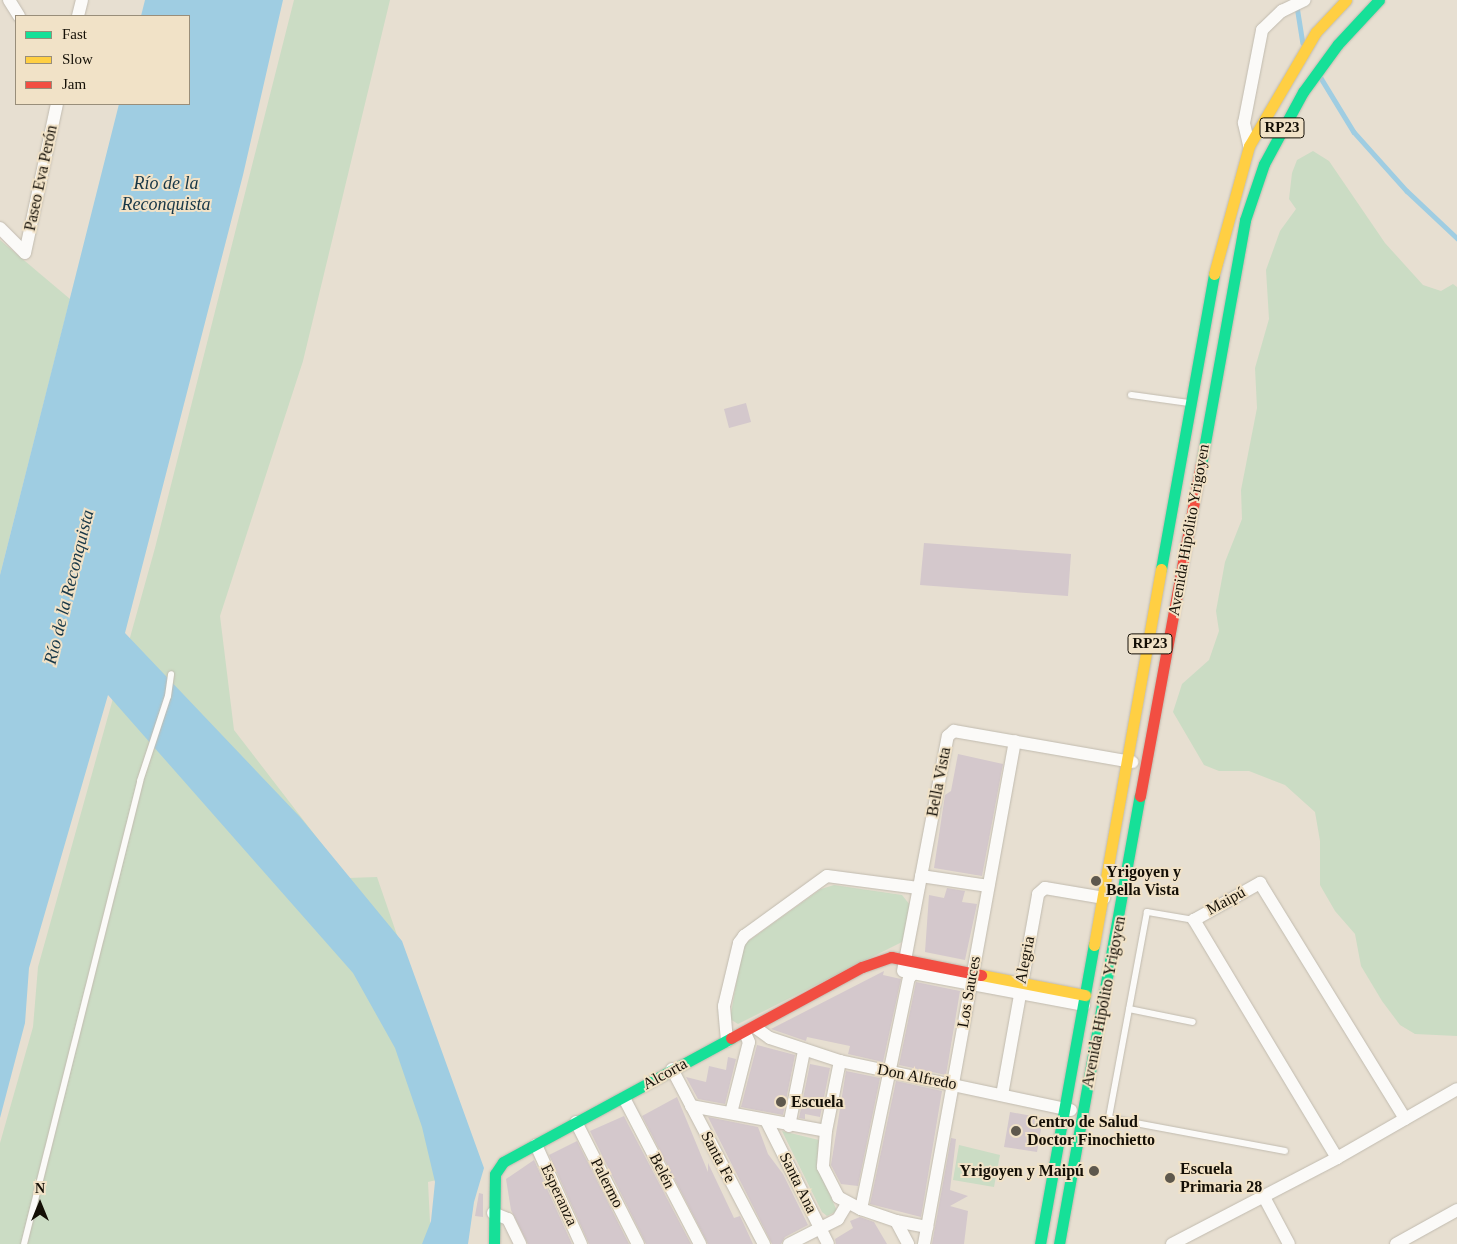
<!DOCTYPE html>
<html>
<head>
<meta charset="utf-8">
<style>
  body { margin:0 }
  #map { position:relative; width:1457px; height:1244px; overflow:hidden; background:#e7dfd1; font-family:"Times New Roman",serif }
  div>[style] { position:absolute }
  .green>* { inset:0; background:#cbdcc4 }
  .water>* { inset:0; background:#9fcde2 }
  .stream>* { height:4.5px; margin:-2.25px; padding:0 2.25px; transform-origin:2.25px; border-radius:2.25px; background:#9fcde2 }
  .building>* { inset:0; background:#d4c8cc }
  .roads { filter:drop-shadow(0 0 1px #c1bbaf) drop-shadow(0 0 1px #c1bbaf) }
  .lane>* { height:6px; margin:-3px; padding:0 3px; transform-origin:3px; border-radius:3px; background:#fbfaf8 }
  .street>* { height:12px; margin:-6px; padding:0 6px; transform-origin:6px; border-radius:6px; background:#fbfaf8 }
  .fast>* { height:11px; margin:-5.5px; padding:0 5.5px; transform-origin:5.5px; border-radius:5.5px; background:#16e098 }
  .slow>* { height:11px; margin:-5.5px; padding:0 5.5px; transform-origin:5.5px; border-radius:5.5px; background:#ffcf43 }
  .jam>* { height:11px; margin:-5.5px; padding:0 5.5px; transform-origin:5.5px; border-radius:5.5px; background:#f24e42 }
  .dots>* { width:14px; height:14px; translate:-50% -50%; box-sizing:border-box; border:2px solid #f1e2c7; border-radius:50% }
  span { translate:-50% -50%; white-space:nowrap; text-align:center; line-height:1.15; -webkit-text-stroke:4px #f1e2c7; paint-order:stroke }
  .shield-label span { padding:1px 4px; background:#f1e2c7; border:1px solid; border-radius:4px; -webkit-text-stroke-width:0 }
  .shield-label { font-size:15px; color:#140f06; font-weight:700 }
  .street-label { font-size:16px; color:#140f06 }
  .poi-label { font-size:16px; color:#140f06; font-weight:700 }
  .left { translate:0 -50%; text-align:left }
  .right { translate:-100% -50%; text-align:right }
  .water-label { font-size:18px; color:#173747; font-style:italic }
  .legend { position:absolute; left:15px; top:15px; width:175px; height:90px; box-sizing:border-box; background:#f1e2c7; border:1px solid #998e7a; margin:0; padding:6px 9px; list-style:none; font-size:15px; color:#140f06 }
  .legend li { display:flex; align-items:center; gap:10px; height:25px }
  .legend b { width:25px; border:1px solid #998e7a }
  .north { position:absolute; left:15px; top:1179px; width:50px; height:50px; -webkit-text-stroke:4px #f1e2c7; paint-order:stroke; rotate:0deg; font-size:14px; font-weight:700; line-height:20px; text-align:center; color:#140f06 }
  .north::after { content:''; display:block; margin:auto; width:18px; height:22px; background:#140f06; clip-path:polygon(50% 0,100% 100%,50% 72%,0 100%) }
</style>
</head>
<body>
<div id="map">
  <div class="green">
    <i style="clip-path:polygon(294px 0,390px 0,303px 361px,220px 616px,234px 730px,348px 878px,377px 877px,478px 1170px,428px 1182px,431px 1243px,437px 1244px,0 1244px,0 1143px,33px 1027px,38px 967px,155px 548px)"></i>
    <i style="clip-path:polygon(1313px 151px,1329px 161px,1385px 243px,1423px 285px,1441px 291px,1453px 284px,1457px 287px,1457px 1036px,1415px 1034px,1400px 1025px,1382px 1001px,1361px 966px,1355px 934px,1335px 911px,1320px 885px,1320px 841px,1315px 812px,1285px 785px,1249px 771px,1219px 771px,1204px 765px,1173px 712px,1182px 684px,1209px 660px,1219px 631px,1216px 611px,1225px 562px,1242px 519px,1241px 490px,1257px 408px,1255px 368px,1269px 319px,1266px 270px,1280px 231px,1296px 209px,1289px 199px,1292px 173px,1297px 160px)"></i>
    <i style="clip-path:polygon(0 240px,70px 299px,0 575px)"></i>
    <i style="clip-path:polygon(834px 885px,902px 895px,910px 905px,904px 941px,738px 1024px,730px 1019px,743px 945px,821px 889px)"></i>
    <i style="clip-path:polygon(782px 1131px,819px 1140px,817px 1166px,837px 1211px,827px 1216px,822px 1212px)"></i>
    <i style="clip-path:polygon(959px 1145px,1000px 1155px,994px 1187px,953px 1180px)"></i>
  </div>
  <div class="water">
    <i style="clip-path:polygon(145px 0,283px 0,243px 175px,125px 633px,300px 817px,402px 941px,484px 1168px,474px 1202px,468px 1244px,422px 1244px,431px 1221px,435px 1182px,422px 1127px,395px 1048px,353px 973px,108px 695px,29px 968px,25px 1023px,0 1118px,0 575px,119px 104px,189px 104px,189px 16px,141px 16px)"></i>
  </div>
  <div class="stream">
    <i style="left:1297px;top:6px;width:37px;rotate:81deg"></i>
    <i style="left:1321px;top:78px;width:63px;rotate:58.6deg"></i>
    <i style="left:1354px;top:132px;width:79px;rotate:48.1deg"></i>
    <i style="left:1407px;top:191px;width:69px;rotate:43.2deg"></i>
  </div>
  <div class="building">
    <i style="clip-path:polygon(746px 403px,751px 422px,729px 428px,724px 409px)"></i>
    <i style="clip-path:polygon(924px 543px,1071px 554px,1068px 596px,920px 585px)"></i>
    <i style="clip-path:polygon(958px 754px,1003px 764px,982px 876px,934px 868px,945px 795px,951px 791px)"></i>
    <i style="clip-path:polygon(947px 888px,965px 891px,962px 902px,977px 904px,965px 960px,925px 952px,929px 895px,944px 898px)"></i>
    <i style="clip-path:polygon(884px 971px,883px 975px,901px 979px,883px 1062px,848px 1054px,850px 1046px,807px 1037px,806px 1041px,771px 1029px)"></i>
    <i style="clip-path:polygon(916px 982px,960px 991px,946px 1075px,899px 1065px)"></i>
    <i style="clip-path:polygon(757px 1045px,795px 1055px,783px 1115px,741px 1107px)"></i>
    <i style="clip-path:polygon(728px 1057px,736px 1059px,725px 1104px,698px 1099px,686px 1077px,706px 1082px,709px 1066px,726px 1070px)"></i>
    <i style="clip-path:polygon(810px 1064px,830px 1068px,820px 1117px,805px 1114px,805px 1119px,799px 1118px)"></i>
    <i style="clip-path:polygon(846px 1071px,880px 1078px,858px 1186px,841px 1184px,831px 1165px)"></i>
    <i style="clip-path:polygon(896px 1081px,942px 1091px,921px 1217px,870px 1204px)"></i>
    <i style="clip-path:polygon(677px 1097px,708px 1172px,708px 1163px,734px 1218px,740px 1216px,753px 1244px,708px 1244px,642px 1116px)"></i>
    <i style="clip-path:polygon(1010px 1112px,1043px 1118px,1037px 1152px,1004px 1147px)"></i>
    <i style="clip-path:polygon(624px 1116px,628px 1124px,691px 1244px,646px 1244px,590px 1131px)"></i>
    <i style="clip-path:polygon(708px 1117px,758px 1127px,768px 1154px,783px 1174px,808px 1225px,785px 1237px,781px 1244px,772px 1244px)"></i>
    <i style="clip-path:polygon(951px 1138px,956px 1139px,950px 1190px,968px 1196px,950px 1206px,968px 1211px,964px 1244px,932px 1244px)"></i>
    <i style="clip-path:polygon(577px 1141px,629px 1244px,589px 1244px,549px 1155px)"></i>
    <i style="clip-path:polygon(534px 1160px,572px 1244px,528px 1244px,511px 1210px,506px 1179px)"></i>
    <i style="clip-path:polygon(479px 1193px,483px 1194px,483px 1217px,475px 1216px)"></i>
    <i style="clip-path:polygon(860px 1217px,874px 1222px,887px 1244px,836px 1244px,835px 1239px,853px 1228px,850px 1221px)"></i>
  </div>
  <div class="roads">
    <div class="lane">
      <i style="left:1131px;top:395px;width:59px;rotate:7.9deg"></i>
      <i style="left:1194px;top:920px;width:48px;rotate:-170.3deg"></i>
      <i style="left:1147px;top:912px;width:209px;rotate:100.5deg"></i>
      <i style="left:1109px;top:1118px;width:179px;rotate:10.6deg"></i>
      <i style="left:1129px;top:1009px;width:65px;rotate:11.5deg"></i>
      <i style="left:24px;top:1244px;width:477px;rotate:-75.9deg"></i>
      <i style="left:140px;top:781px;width:89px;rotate:-71.8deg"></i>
      <i style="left:168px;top:696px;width:22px;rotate:-82deg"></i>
    </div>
    <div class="street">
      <i style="left:9px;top:0;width:19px;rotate:58deg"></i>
      <i style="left:78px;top:16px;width:16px;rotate:-76deg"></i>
      <i style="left:1249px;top:145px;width:23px;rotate:-103deg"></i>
      <i style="left:1244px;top:123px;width:95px;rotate:-79deg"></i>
      <i style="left:1262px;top:30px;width:28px;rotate:-44deg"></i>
      <i style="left:1282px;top:11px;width:25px;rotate:-26deg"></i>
      <i style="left:0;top:228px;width:35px;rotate:45deg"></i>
      <i style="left:25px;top:253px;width:152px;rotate:-77.9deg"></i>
      <i style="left:921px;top:876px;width:68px;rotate:8.5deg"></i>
      <i style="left:903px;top:971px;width:239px;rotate:-79.2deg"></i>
      <i style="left:948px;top:736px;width:8px;rotate:-40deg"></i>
      <i style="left:954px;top:731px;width:181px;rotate:9.9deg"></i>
      <i style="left:907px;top:972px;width:180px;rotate:10.6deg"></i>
      <i style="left:756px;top:1028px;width:17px;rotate:36deg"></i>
      <i style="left:770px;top:1038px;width:74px;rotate:18.2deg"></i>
      <i style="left:840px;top:1061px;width:236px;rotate:12deg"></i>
      <i style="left:727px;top:1041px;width:35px;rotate:-95deg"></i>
      <i style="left:724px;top:1006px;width:65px;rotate:-76.6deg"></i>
      <i style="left:739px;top:943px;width:9px;rotate:-54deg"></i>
      <i style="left:744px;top:936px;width:102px;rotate:-35.9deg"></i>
      <i style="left:827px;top:876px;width:92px;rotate:7.5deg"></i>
      <i style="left:840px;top:1061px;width:71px;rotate:101.3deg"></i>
      <i style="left:826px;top:1131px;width:36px;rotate:95deg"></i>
      <i style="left:823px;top:1167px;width:34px;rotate:63deg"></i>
      <i style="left:838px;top:1197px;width:26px;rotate:28deg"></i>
      <i style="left:861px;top:1209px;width:236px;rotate:-78.3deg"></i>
      <i style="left:909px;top:978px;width:7px;rotate:-45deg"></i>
      <i style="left:672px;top:1069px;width:198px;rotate:62.3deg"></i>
      <i style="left:1002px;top:1095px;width:204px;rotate:-79.8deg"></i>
      <i style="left:1038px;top:894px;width:9px;rotate:-41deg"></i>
      <i style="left:1045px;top:888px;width:60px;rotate:9.6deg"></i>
      <i style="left:624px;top:1098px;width:165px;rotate:62.5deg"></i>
      <i style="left:691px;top:1106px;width:137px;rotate:10.5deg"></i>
      <i style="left:731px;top:1113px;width:73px;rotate:-75.8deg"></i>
      <i style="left:749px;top:1042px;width:10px;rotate:-114deg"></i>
      <i style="left:576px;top:1122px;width:137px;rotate:63.1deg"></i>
      <i style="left:767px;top:1122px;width:136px;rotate:63.4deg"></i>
      <i style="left:789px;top:1126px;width:76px;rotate:-78.7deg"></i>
      <i style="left:536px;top:1145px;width:109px;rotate:65.6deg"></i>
      <i style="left:1337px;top:1158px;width:278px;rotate:-121deg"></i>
      <i style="left:1194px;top:920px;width:76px;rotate:-29.3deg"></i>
      <i style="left:1260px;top:883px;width:277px;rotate:58.4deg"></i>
      <i style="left:1264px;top:1197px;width:53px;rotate:62deg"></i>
      <i style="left:861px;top:1209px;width:37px;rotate:19deg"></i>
      <i style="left:896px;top:1221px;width:26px;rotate:62deg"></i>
      <i style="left:493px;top:1213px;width:16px;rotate:22deg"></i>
      <i style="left:508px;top:1219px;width:28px;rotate:64deg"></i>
      <i style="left:896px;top:1221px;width:32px;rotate:11deg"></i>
      <i style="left:789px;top:1244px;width:55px;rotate:-27deg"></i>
      <i style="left:838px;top:1219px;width:17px;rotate:-59deg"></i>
      <i style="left:924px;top:1244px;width:511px;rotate:-79.75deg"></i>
      <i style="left:1172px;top:1244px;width:186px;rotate:-27.5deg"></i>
      <i style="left:1337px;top:1158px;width:138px;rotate:-29.9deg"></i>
      <i style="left:1396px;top:1244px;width:70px;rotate:-29.1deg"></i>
    </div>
    <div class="fast">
      <i style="left:1201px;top:465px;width:249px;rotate:-79.8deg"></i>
      <i style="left:1245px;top:220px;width:59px;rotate:-71.3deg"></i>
      <i style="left:1264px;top:164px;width:82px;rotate:-61.6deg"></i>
      <i style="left:1303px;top:92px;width:59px;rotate:-53.9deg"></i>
      <i style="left:1338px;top:44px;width:60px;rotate:-47deg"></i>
      <i style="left:1161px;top:569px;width:300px;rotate:-79.8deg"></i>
      <i style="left:494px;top:1244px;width:70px;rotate:-89.2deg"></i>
      <i style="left:495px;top:1174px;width:14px;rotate:-56deg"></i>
      <i style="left:503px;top:1162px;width:260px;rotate:-28.5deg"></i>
      <i style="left:1040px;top:1244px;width:304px;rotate:-79.8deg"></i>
      <i style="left:1059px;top:1244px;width:455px;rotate:-79.8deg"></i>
    </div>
    <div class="slow">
      <i style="left:1214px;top:274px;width:133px;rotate:-74.7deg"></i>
      <i style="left:1249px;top:146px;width:132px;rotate:-59.6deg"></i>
      <i style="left:1316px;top:32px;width:44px;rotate:-46.8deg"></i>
      <i style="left:1094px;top:945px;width:382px;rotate:-79.9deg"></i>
      <i style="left:981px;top:975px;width:106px;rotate:10.9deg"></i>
    </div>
    <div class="jam">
      <i style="left:1140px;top:796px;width:337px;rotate:-79.6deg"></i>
      <i style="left:731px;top:1038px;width:149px;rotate:-28.5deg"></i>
      <i style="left:862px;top:967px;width:31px;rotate:-19deg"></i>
      <i style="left:891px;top:957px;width:92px;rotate:11.3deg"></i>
    </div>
  </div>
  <div class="dots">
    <i style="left:1096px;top:881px;background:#5e584d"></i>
    <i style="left:781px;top:1102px;background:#5e584d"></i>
    <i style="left:1016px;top:1131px;background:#5e584d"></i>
    <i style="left:1094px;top:1171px;background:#5e584d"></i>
    <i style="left:1170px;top:1178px;background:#5e584d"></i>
  </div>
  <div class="shield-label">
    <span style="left:1282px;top:128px">RP23</span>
    <span style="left:1150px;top:644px">RP23</span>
  </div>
  <div class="street-label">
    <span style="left:41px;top:178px;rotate:-78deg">Paseo Eva Perón</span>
    <span style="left:1189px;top:530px;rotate:-80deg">Avenida Hipólito Yrigoyen</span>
    <span style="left:939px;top:782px;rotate:-79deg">Bella Vista</span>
    <span style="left:1226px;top:901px;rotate:-29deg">Maipú</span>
    <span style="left:1025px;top:960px;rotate:-79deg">Alegria</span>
    <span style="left:969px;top:992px;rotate:-80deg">Los Sauces</span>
    <span style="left:1104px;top:1002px;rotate:-79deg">Avenida Hipólito Yrigoyen</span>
    <span style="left:665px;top:1074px;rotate:-29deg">Alcorta</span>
    <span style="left:917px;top:1077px;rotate:11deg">Don Alfredo</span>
    <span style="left:718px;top:1157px;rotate:62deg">Santa Fe</span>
    <span style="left:662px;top:1171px;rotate:63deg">Belén</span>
    <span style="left:607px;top:1183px;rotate:63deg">Palermo</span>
    <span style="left:798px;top:1183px;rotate:64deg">Santa Ana</span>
    <span style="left:559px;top:1195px;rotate:65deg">Esperanza</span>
  </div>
  <div class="poi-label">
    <span class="left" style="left:1106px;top:881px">Yrigoyen y<br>Bella Vista</span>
    <span class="left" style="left:791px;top:1102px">Escuela</span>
    <span class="left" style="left:1027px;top:1131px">Centro de Salud<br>Doctor Finochietto</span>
    <span class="left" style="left:1180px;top:1178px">Escuela<br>Primaria 28</span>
    <span class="right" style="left:1084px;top:1171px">Yrigoyen y Maipú</span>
  </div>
  <div class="water-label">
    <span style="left:166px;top:194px">Río de la<br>Reconquista</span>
    <span style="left:69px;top:587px;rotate:-76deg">Río de la Reconquista</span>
  </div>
  <ul class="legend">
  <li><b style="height:6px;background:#16e098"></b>Fast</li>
  <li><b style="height:6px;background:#ffcf43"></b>Slow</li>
  <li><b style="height:6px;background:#f24e42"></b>Jam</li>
  </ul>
  <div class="north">N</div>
</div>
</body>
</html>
